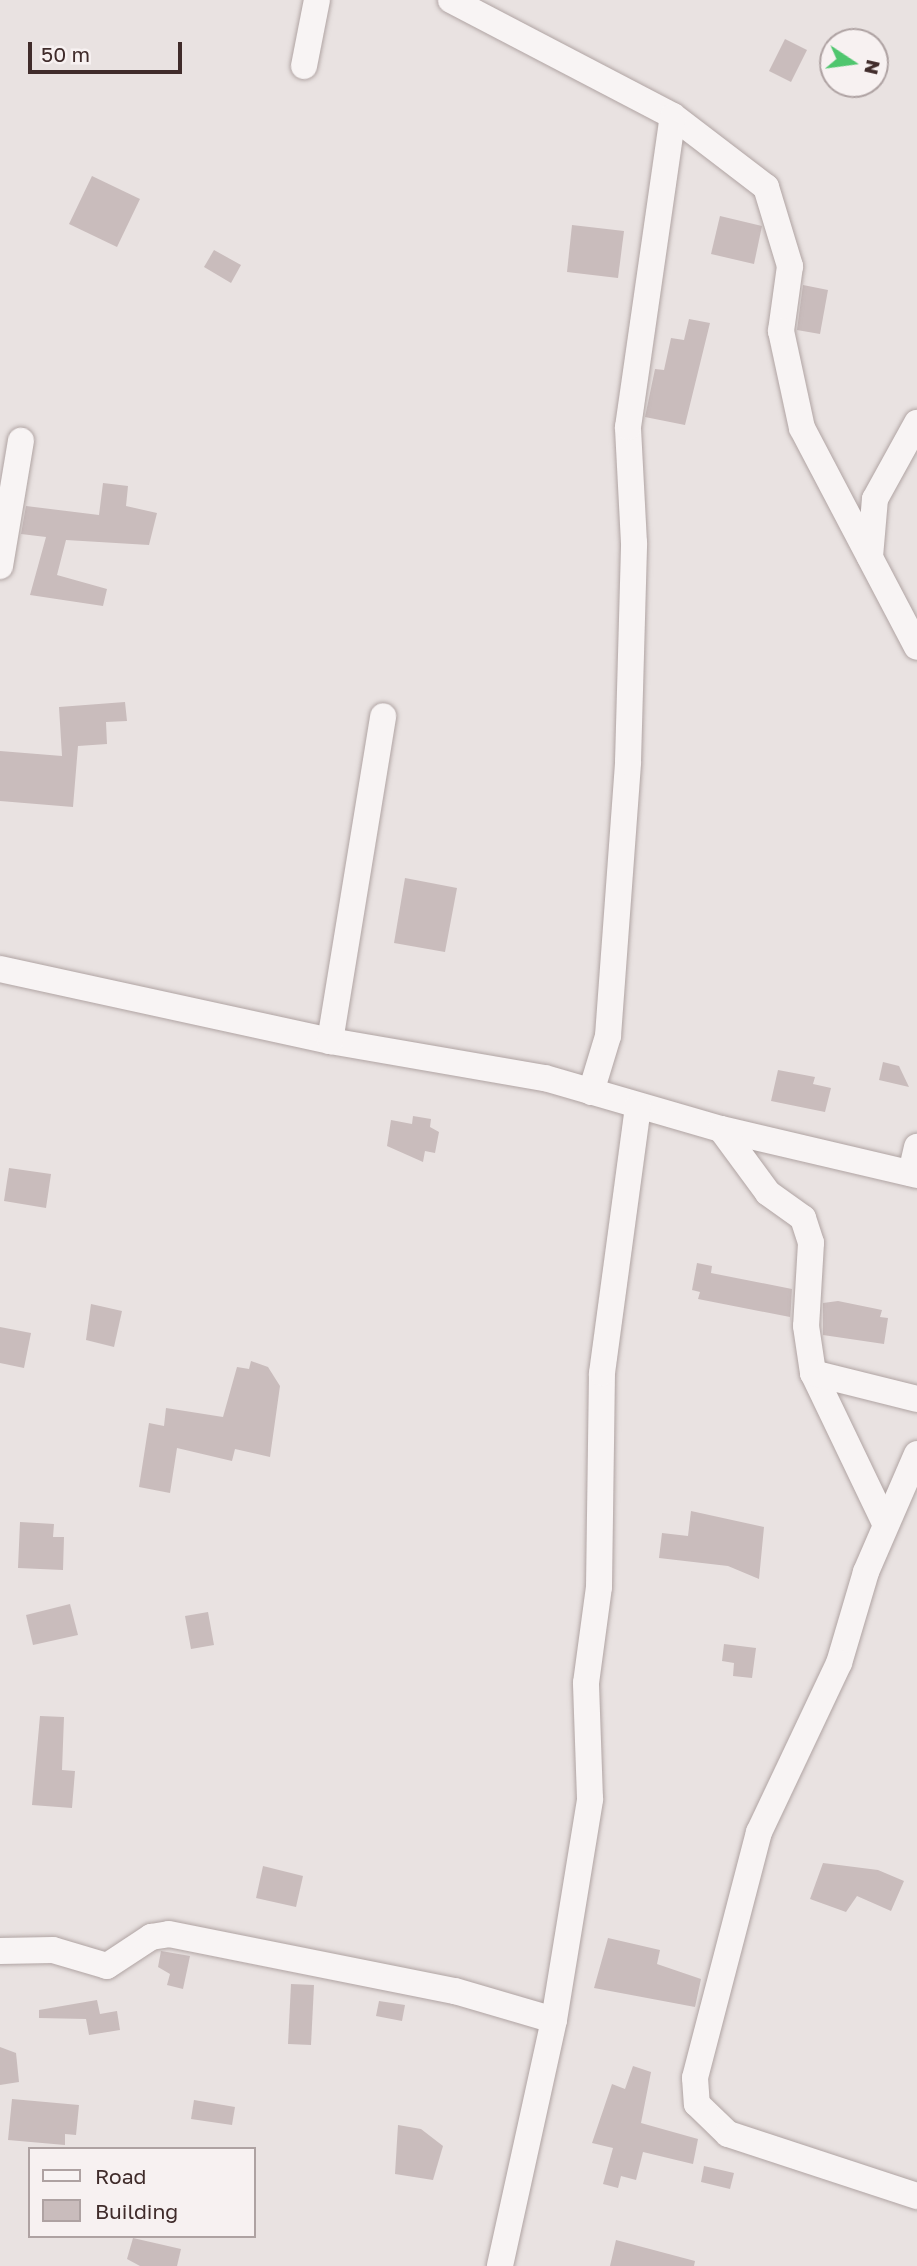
<!DOCTYPE html>
<html>
<head>
<meta charset="utf-8">
<style>
  body { margin:0 }
  #map { position:relative; width:917px; height:2266px; overflow:hidden; background:#e9e2e1; font-family:"Golos Text",sans-serif }
  div>[style] { position:absolute }
  .building>* { inset:0; background:#c9bcbc }
  .roads { filter:drop-shadow(0 0 2px #b0a4a3) drop-shadow(0 0 2px #b0a4a3) }
  .minor>* { height:26px; margin:-13px; padding:0 13px; transform-origin:13px; border-radius:13px; background:#f8f4f4 }
  span { translate:-50% -50%; white-space:nowrap; text-align:center; line-height:1.15; -webkit-text-stroke:6px #f7f1f1; paint-order:stroke }
  .legend { position:absolute; left:28px; top:2147px; width:228px; height:91px; box-sizing:border-box; background:#f7f1f1; border:2px solid #aea2a2; margin:0; padding:9px 12px; list-style:none; font-size:21px; color:#402c2b }
  .legend li { display:flex; align-items:center; gap:14px; height:35px }
  .legend b { width:35px; border:2px solid #aea2a2 }
  .north { position:absolute; left:819px; top:28px; width:70px; height:70px; box-sizing:border-box; background:#f7f1f1; border:2px solid #aea2a2; border-radius:50%; rotate:103deg; font-size:19px; font-weight:700; line-height:28px; text-align:center; color:#402c2b }
  .north::after { content:''; display:block; margin:auto; width:24px; height:32px; background:#4fc66e; clip-path:polygon(50% 0,100% 100%,50% 72%,0 100%) }
  .scale { position:absolute; left:28px; top:42px; width:154px; height:32px; box-sizing:border-box; border:4px solid #402c2b; border-top:0; padding-left:9px; font-size:21px; line-height:24px; white-space:nowrap; color:#402c2b; -webkit-text-stroke:5px #f7f1f1; paint-order:stroke }
</style>
</head>
<body>
<div id="map">
  <div class="building">
    <i style="clip-path:polygon(785px 39px,807px 50px,791px 82px,769px 71px)"></i>
    <i style="clip-path:polygon(92px 176px,140px 199px,117px 247px,69px 224px)"></i>
    <i style="clip-path:polygon(720px 216px,762px 226px,754px 264px,711px 254px)"></i>
    <i style="clip-path:polygon(572px 225px,624px 231px,618px 278px,567px 272px)"></i>
    <i style="clip-path:polygon(214px 250px,241px 265px,231px 283px,204px 267px)"></i>
    <i style="clip-path:polygon(803px 285px,828px 290px,820px 334px,797px 330px)"></i>
    <i style="clip-path:polygon(689px 319px,710px 323px,685px 425px,645px 417px,655px 369px,664px 370px,671px 338px,684px 340px)"></i>
    <i style="clip-path:polygon(103px 483px,128px 486px,126px 506px,157px 513px,149px 545px,66px 540px,57px 575px,107px 589px,103px 606px,30px 595px,46px 537px,21px 534px,26px 506px,99px 515px)"></i>
    <i style="clip-path:polygon(125px 702px,127px 721px,106px 722px,107px 744px,78px 746px,73px 807px,0 801px,0 751px,62px 756px,59px 707px)"></i>
    <i style="clip-path:polygon(405px 878px,457px 888px,445px 952px,394px 943px)"></i>
    <i style="clip-path:polygon(883px 1062px,899px 1066px,909px 1087px,879px 1080px)"></i>
    <i style="clip-path:polygon(778px 1070px,815px 1077px,813px 1084px,831px 1088px,825px 1112px,771px 1101px)"></i>
    <i style="clip-path:polygon(413px 1116px,431px 1119px,430px 1127px,439px 1132px,435px 1153px,425px 1151px,423px 1162px,387px 1146px,391px 1120px,412px 1124px)"></i>
    <i style="clip-path:polygon(9px 1168px,51px 1174px,46px 1208px,4px 1201px)"></i>
    <i style="clip-path:polygon(697px 1263px,712px 1266px,711px 1273px,792px 1289px,790px 1323px,790px 1317px,698px 1299px,700px 1292px,692px 1290px)"></i>
    <i style="clip-path:polygon(838px 1301px,882px 1310px,880px 1317px,888px 1318px,884px 1344px,823px 1335px,823px 1303px)"></i>
    <i style="clip-path:polygon(91px 1304px,122px 1311px,114px 1347px,86px 1340px)"></i>
    <i style="clip-path:polygon(0 1327px,31px 1333px,24px 1368px,0 1363px)"></i>
    <i style="clip-path:polygon(251px 1361px,268px 1367px,280px 1386px,270px 1457px,235px 1449px,232px 1461px,177px 1448px,170px 1493px,139px 1487px,149px 1423px,164px 1426px,166px 1408px,223px 1417px,237px 1367px,249px 1369px)"></i>
    <i style="clip-path:polygon(691px 1511px,764px 1527px,759px 1579px,728px 1566px,659px 1558px,662px 1533px,688px 1536px)"></i>
    <i style="clip-path:polygon(20px 1522px,54px 1524px,53px 1537px,64px 1537px,63px 1570px,18px 1568px)"></i>
    <i style="clip-path:polygon(70px 1604px,78px 1635px,33px 1645px,26px 1615px)"></i>
    <i style="clip-path:polygon(208px 1612px,214px 1645px,191px 1649px,185px 1616px)"></i>
    <i style="clip-path:polygon(724px 1644px,756px 1648px,752px 1678px,733px 1676px,734px 1663px,722px 1661px)"></i>
    <i style="clip-path:polygon(40px 1716px,64px 1717px,62px 1770px,75px 1771px,72px 1808px,32px 1805px)"></i>
    <i style="clip-path:polygon(823px 1863px,878px 1870px,904px 1881px,891px 1911px,857px 1896px,846px 1912px,810px 1899px)"></i>
    <i style="clip-path:polygon(263px 1866px,303px 1876px,296px 1907px,256px 1898px)"></i>
    <i style="clip-path:polygon(608px 1938px,660px 1950px,657px 1964px,701px 1979px,695px 2007px,594px 1988px)"></i>
    <i style="clip-path:polygon(161px 1951px,190px 1956px,183px 1989px,167px 1985px,170px 1974px,158px 1967px)"></i>
    <i style="clip-path:polygon(291px 1984px,314px 1985px,311px 2045px,288px 2044px)"></i>
    <i style="clip-path:polygon(97px 2000px,100px 2014px,117px 2011px,120px 2030px,89px 2035px,86px 2019px,39px 2018px,39px 2010px)"></i>
    <i style="clip-path:polygon(379px 2001px,405px 2005px,402px 2021px,376px 2016px)"></i>
    <i style="clip-path:polygon(0 2047px,16px 2053px,19px 2082px,0 2085px)"></i>
    <i style="clip-path:polygon(633px 2066px,651px 2072px,641px 2123px,698px 2139px,693px 2164px,643px 2152px,636px 2180px,621px 2176px,618px 2188px,603px 2184px,613px 2148px,592px 2143px,612px 2084px,625px 2089px)"></i>
    <i style="clip-path:polygon(12px 2099px,79px 2105px,76px 2135px,65px 2134px,65px 2145px,8px 2140px)"></i>
    <i style="clip-path:polygon(194px 2100px,235px 2107px,232px 2125px,191px 2119px)"></i>
    <i style="clip-path:polygon(398px 2125px,421px 2129px,443px 2146px,433px 2180px,395px 2174px)"></i>
    <i style="clip-path:polygon(704px 2166px,734px 2173px,730px 2189px,701px 2182px)"></i>
    <i style="clip-path:polygon(133px 2238px,181px 2249px,177px 2266px,140px 2266px,127px 2259px)"></i>
    <i style="clip-path:polygon(616px 2240px,695px 2261px,694px 2266px,610px 2266px)"></i>
  </div>
  <div class="roads">
    <div class="minor">
      <i style="left:451px;top:0;width:250px;rotate:27.6deg"></i>
      <i style="left:673px;top:116px;width:117px;rotate:37.4deg"></i>
      <i style="left:766px;top:187px;width:83px;rotate:73.1deg"></i>
      <i style="left:790px;top:266px;width:66px;rotate:97.9deg"></i>
      <i style="left:781px;top:331px;width:99px;rotate:77.8deg"></i>
      <i style="left:802px;top:428px;width:247px;rotate:62.3deg"></i>
      <i style="left:304px;top:66px;width:67px;rotate:-78.9deg"></i>
      <i style="left:870px;top:557px;width:58px;rotate:-85.1deg"></i>
      <i style="left:875px;top:499px;width:87px;rotate:-61.1deg"></i>
      <i style="left:0;top:566px;width:127px;rotate:-80.5deg"></i>
      <i style="left:0;top:969px;width:338px;rotate:12.3deg"></i>
      <i style="left:330px;top:1041px;width:218px;rotate:9.8deg"></i>
      <i style="left:545px;top:1078px;width:183px;rotate:16.2deg"></i>
      <i style="left:721px;top:1129px;width:201px;rotate:13.2deg"></i>
      <i style="left:330px;top:1041px;width:329px;rotate:-80.7deg"></i>
      <i style="left:591px;top:1092px;width:59px;rotate:-73.1deg"></i>
      <i style="left:608px;top:1036px;width:275px;rotate:-85.8deg"></i>
      <i style="left:628px;top:762px;width:219px;rotate:-88.4deg"></i>
      <i style="left:634px;top:543px;width:116px;rotate:-93deg"></i>
      <i style="left:628px;top:427px;width:314px;rotate:-81.8deg"></i>
      <i style="left:721px;top:1129px;width:79px;rotate:53.7deg"></i>
      <i style="left:768px;top:1193px;width:43px;rotate:35.5deg"></i>
      <i style="left:803px;top:1218px;width:26px;rotate:72deg"></i>
      <i style="left:811px;top:1243px;width:83px;rotate:93.4deg"></i>
      <i style="left:806px;top:1326px;width:48px;rotate:81.5deg"></i>
      <i style="left:813px;top:1373px;width:166px;rotate:64.4deg"></i>
      <i style="left:911px;top:1173px;width:27px;rotate:-77deg"></i>
      <i style="left:813px;top:1373px;width:107px;rotate:14deg"></i>
      <i style="left:917px;top:1454px;width:129px;rotate:113.4deg"></i>
      <i style="left:866px;top:1572px;width:95px;rotate:106.5deg"></i>
      <i style="left:839px;top:1663px;width:187px;rotate:115.3deg"></i>
      <i style="left:759px;top:1832px;width:254px;rotate:104.6deg"></i>
      <i style="left:695px;top:2078px;width:26px;rotate:86deg"></i>
      <i style="left:697px;top:2104px;width:43px;rotate:44.1deg"></i>
      <i style="left:728px;top:2134px;width:199px;rotate:18.2deg"></i>
      <i style="left:0;top:1951px;width:53px;rotate:-1.1deg"></i>
      <i style="left:53px;top:1950px;width:56px;rotate:16.5deg"></i>
      <i style="left:107px;top:1966px;width:53px;rotate:-33.4deg"></i>
      <i style="left:151px;top:1937px;width:18px;rotate:-9deg"></i>
      <i style="left:169px;top:1934px;width:292px;rotate:11.3deg"></i>
      <i style="left:455px;top:1991px;width:103px;rotate:16.3deg"></i>
      <i style="left:554px;top:2020px;width:252px;rotate:102.4deg"></i>
      <i style="left:554px;top:2020px;width:224px;rotate:-80.7deg"></i>
      <i style="left:590px;top:1799px;width:116px;rotate:-92deg"></i>
      <i style="left:586px;top:1683px;width:97px;rotate:-82.3deg"></i>
      <i style="left:599px;top:1587px;width:214px;rotate:-89.2deg"></i>
      <i style="left:602px;top:1373px;width:269px;rotate:-82.3deg"></i>
    </div>
  </div>
  <ul class="legend">
  <li><b style="height:9px;background:#f8f4f4"></b>Road</li>
  <li><b style="height:19px;background:#c9bcbc"></b>Building</li>
  </ul>
  <div class="north">N</div>
  <div class="scale">50 m</div>
</div>
</body>
</html>
